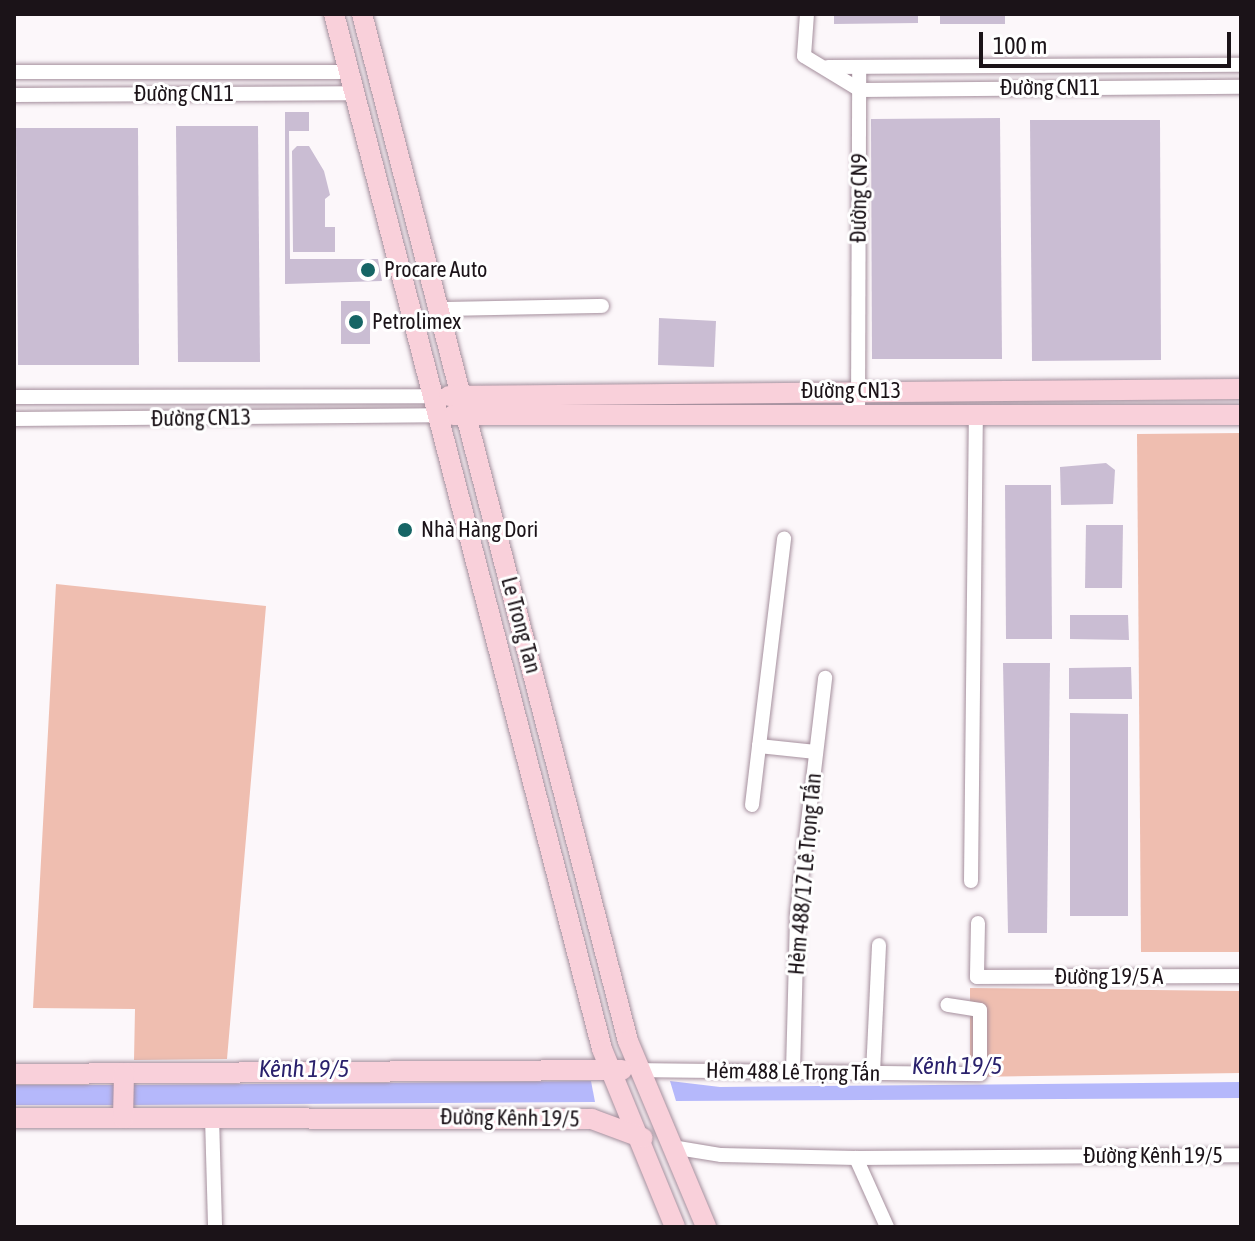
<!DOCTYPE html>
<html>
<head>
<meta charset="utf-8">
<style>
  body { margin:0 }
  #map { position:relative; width:1255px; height:1241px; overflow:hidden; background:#fcf7fa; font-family:"Asap Condensed",sans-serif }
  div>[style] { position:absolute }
  .green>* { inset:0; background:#efbeb0 }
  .water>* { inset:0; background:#b5b8fb }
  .building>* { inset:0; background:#cabdd3 }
  .roads { filter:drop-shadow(0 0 2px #a58f9d) drop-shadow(0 0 2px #a58f9d) }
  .street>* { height:14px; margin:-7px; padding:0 7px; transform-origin:7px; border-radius:7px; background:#fff }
  .secondary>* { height:20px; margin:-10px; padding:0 10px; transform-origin:10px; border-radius:10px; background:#f9d0da }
  .dots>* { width:22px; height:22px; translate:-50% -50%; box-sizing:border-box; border:4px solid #fff; border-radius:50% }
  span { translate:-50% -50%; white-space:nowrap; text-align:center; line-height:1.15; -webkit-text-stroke:6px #fff; paint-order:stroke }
  .street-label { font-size:22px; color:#1b1318 }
  .poi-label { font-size:22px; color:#1b1318 }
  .left { translate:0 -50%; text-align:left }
  .water-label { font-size:24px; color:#2a216c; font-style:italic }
  .frame { position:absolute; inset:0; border:16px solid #1b1318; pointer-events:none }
  .scale { position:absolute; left:979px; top:32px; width:252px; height:36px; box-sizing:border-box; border:4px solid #1b1318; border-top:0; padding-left:10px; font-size:24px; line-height:28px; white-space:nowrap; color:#1b1318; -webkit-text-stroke:6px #fff; paint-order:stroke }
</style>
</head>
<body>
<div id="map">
  <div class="green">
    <i style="clip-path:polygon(1241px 433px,1241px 952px,1141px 952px,1137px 434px)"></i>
    <i style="clip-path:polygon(56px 584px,266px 606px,227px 1059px,134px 1060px,135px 1009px,33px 1008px)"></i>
    <i style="clip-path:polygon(970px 988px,1241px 991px,1241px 1073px,970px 1077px)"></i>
  </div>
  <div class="water">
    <i style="clip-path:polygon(591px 1081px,595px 1102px,128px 1105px,128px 1085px)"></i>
    <i style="clip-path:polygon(670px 1081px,720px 1087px,1241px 1082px,1241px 1098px,676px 1101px)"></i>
    <i style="clip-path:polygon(14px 1085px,117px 1085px,117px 1105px,14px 1105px)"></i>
  </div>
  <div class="building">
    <i style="clip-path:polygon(834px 14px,918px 14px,918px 23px,834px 24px)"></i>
    <i style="clip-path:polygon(940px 14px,1005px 14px,1005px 24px,940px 24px)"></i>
    <i style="clip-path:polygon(285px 112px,309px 112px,309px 131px,289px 131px,290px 259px,378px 259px,382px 281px,285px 284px)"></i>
    <i style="clip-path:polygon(1000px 118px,1002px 359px,872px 359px,871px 119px)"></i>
    <i style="clip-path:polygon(1030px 120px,1160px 120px,1161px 360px,1032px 361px)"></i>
    <i style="clip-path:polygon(176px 126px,258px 126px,260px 362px,178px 362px)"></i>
    <i style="clip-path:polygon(16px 128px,138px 128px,139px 365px,18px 365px)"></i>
    <i style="clip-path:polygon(297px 146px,309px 146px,324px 171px,330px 195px,325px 199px,325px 227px,335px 227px,335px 252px,293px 252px,292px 151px)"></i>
    <i style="clip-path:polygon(341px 301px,370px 301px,370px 344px,341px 344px)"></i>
    <i style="clip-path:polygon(659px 318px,716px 321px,714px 367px,658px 365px)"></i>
    <i style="clip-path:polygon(1106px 463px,1115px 470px,1113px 504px,1061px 505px,1060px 467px)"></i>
    <i style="clip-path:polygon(1005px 485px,1051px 485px,1052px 639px,1006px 639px)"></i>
    <i style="clip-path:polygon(1086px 525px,1123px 525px,1122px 588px,1085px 588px)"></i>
    <i style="clip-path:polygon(1070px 615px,1128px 615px,1129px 640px,1070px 639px)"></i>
    <i style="clip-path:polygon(1003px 663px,1050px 663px,1047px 933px,1008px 933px)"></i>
    <i style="clip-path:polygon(1131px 667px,1132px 699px,1069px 699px,1069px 668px)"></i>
    <i style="clip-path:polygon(1070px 713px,1128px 714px,1128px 916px,1070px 916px)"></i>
  </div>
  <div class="roads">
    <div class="street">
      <i style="left:807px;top:14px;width:42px;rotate:94.1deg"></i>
      <i style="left:804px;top:56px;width:66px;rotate:31.3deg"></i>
      <i style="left:828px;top:67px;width:413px;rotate:-0.3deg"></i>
      <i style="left:14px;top:72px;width:335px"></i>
      <i style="left:860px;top:90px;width:381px;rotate:-0.5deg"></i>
      <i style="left:14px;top:95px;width:340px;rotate:-0.3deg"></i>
      <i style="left:439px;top:309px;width:163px;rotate:-1.1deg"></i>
      <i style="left:14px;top:397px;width:418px;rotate:-0.1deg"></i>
      <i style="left:858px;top:414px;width:347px;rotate:-89.8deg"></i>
      <i style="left:14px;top:419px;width:423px;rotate:-0.5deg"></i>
      <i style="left:759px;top:746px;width:209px;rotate:-83.1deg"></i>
      <i style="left:752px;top:805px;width:59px;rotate:-83.2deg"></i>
      <i style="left:759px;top:746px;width:57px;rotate:6deg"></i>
      <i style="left:971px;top:881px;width:465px;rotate:-89.4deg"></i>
      <i style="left:978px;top:923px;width:54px;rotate:91.1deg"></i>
      <i style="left:977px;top:977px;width:264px;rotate:-0.2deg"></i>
      <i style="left:638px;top:1070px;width:342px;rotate:0.7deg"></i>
      <i style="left:980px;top:1074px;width:64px;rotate:-90deg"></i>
      <i style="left:980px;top:1010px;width:33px;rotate:-171deg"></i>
      <i style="left:793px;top:1071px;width:157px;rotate:-88.5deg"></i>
      <i style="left:797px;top:914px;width:238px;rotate:-83.2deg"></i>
      <i style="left:873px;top:1073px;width:128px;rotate:-87.3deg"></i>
      <i style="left:212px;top:1117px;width:110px;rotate:88.4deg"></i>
      <i style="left:672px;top:1147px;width:50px;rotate:9.3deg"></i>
      <i style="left:721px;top:1155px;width:135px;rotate:1.3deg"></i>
      <i style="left:856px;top:1158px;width:385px;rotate:-0.4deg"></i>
      <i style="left:856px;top:1158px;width:76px;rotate:65.8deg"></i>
    </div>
    <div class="secondary">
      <i style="left:334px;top:14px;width:1069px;rotate:75.48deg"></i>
      <i style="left:602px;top:1049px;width:192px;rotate:67.7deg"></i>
      <i style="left:362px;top:14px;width:1061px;rotate:75.48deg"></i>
      <i style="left:628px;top:1041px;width:202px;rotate:67.2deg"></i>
      <i style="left:449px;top:396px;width:792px;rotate:-0.51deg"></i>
      <i style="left:453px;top:415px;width:788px"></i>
      <i style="left:14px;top:1074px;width:608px;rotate:-0.38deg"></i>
      <i style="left:14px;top:1118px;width:578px;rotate:0.1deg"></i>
      <i style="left:592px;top:1119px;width:54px;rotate:20.4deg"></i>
      <i style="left:123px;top:1118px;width:45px;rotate:-88.7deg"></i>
    </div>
  </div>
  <div class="dots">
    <i style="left:368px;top:270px;background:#166565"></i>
    <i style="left:356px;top:322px;background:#166565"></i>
    <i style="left:405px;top:530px;background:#166565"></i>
  </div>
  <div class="street-label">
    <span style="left:1050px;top:88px">Đường CN11</span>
    <span style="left:184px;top:94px">Đường CN11</span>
    <span style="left:859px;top:198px;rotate:-89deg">Đường CN9</span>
    <span style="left:851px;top:391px">Đường CN13</span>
    <span style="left:201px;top:418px;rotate:-1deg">Đường CN13</span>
    <span style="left:521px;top:625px;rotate:75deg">Le Trong Tan</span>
    <span style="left:805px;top:874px;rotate:-85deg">Hẻm 488/17 Lê Trọng Tấn</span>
    <span style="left:1109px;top:977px">Đường 19/5 A</span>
    <span style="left:793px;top:1072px;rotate:1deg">Hẻm 488 Lê Trọng Tấn</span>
    <span style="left:510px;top:1118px;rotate:1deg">Đường Kênh 19/5</span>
    <span style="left:1153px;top:1156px">Đường Kênh 19/5</span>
  </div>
  <div class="poi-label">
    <span class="left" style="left:384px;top:270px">Procare Auto</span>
    <span class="left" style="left:372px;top:322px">Petrolimex</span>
    <span class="left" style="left:421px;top:530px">Nhà Hàng Dori</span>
  </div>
  <div class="water-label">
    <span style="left:957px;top:1066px">Kênh 19/5</span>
    <span style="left:304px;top:1069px">Kênh 19/5</span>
  </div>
  <div class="frame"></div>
  <div class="scale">100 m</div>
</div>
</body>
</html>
